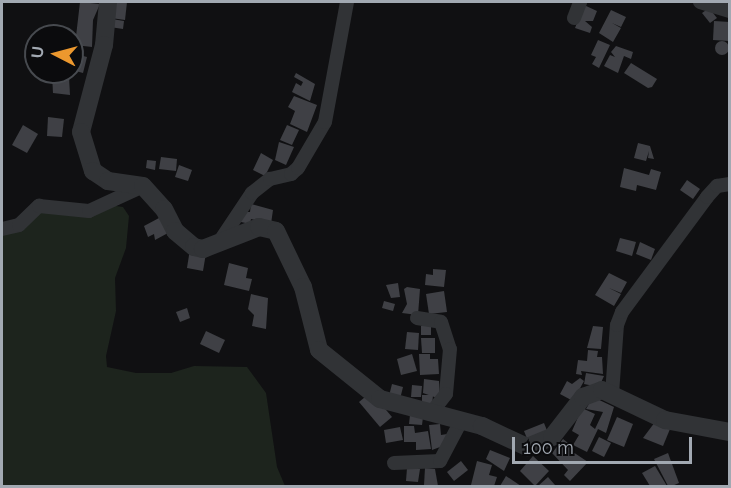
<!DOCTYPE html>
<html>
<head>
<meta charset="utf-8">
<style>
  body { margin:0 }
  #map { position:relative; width:731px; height:488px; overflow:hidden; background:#101012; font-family:Raleway,sans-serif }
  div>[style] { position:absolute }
  .green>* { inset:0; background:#1d241d }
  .building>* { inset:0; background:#3f4045 }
  .round { border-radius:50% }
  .minor>* { height:14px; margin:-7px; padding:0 7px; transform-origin:7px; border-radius:7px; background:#313336 }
  .tertiary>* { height:18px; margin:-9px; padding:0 9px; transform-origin:9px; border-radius:9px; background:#313336 }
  span { translate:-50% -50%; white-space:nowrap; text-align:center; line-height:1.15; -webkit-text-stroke:4.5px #0b0b0d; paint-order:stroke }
  .frame { position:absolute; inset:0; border:3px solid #a2a9b2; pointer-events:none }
  .north { position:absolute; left:24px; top:24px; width:60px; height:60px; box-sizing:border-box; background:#0b0b0d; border:2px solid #474a4f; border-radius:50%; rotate:276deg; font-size:16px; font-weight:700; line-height:24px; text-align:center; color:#a2a9b2 }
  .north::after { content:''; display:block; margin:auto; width:21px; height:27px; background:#ec982e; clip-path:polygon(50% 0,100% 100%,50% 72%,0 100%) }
  .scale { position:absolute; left:512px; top:437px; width:180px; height:27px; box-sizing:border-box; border:3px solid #a2a9b2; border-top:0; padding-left:8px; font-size:18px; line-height:21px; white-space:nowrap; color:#a2a9b2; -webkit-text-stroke:4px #0b0b0d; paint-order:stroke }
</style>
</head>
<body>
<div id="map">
  <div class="green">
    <i style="clip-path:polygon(109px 205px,123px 207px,129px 216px,126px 248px,115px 278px,116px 311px,106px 356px,107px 367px,136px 373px,171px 373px,194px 366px,247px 367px,266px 393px,277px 467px,285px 486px,2px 486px,2px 233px,45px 208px)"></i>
  </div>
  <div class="building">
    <i style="clip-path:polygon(80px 2px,100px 4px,93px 20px,92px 47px,75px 45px)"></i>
    <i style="clip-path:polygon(113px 2px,127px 2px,125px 20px,111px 18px)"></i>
    <i style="clip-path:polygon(584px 5px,597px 11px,593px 21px,585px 21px,592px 27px,590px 33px,575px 28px)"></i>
    <i style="clip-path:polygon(709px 8px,717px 18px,710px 23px,702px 13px)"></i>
    <i style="clip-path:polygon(611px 10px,626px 17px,621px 27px,612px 23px,621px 28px,613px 42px,599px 33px)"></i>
    <i style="clip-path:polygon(112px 19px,124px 21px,123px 29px,110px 27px)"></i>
    <i style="clip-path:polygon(714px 21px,730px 22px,729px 41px,713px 40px)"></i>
    <i style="clip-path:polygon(598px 40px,610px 45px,599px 68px,592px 64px,596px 57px,591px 55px)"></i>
    <i class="round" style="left:715px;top:41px;width:14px;height:14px"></i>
    <i style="clip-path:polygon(616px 46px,633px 52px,631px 59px,624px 56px,618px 73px,604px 66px,610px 55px,615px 57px,611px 52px)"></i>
    <i style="clip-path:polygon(72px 53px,87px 57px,83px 73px,72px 70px)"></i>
    <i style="clip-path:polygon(631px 63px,657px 79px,652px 87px,648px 88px,624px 73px)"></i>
    <i style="clip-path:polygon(296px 73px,315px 84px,310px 101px,292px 92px,296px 83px,301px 86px,303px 82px,294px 77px)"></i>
    <i style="clip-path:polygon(52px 75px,69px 77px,70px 95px,53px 93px)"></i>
    <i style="clip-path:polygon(294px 96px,317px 105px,307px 132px,290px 124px,295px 111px,288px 107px)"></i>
    <i style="clip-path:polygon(48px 117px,64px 119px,62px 137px,47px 136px)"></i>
    <i style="clip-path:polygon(23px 125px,38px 134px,27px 153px,12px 145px)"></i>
    <i style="clip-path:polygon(287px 125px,299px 130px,292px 145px,280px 140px)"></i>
    <i style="clip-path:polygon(279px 142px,294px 147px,286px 165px,275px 160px)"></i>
    <i style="clip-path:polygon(638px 143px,650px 146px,654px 159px,648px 158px,649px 151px,646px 161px,634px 158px)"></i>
    <i style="clip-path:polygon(261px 153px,273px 160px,265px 176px,253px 170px)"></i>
    <i style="clip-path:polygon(161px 157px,177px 159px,176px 171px,159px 169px)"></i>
    <i style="clip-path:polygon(147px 160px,156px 161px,155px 170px,146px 168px)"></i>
    <i style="clip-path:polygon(179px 165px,192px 170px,188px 181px,175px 177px)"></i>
    <i style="clip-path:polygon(624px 168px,649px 175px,651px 169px,661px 172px,656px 190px,637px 185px,636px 191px,620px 187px)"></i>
    <i style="clip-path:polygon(687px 180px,700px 189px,693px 199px,680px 190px)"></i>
    <i style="clip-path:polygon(251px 204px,273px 210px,271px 224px,251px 219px,250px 224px,241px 222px,241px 212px,250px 212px)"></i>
    <i style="clip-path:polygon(159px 218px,168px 233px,155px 240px,154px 234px,148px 237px,144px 226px)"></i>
    <i style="clip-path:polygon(620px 238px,636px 242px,632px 256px,616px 251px)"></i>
    <i style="clip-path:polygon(640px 242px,655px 249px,651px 260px,636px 254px)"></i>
    <i style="clip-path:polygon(190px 249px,206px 253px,203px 271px,187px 268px)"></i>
    <i style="clip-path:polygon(229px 263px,248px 268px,246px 278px,252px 279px,249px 291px,224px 285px)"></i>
    <i style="clip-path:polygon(433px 269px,446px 270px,444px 287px,425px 285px,426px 274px,433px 275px)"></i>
    <i style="clip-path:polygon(609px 273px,627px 282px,621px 293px,609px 288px,621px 294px,614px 306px,595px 295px)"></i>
    <i style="clip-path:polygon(398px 283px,400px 297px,391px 298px,386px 285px)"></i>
    <i style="clip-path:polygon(407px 287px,420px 289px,418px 315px,402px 313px,407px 304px,404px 289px)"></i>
    <i style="clip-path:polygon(444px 291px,447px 312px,429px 314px,426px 294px)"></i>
    <i style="clip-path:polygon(251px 294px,268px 298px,266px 329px,252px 326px,254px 315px,248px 309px)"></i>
    <i style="clip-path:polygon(384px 301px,395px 304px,393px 311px,382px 308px)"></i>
    <i style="clip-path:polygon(187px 308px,190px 318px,180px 322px,176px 312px)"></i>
    <i style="clip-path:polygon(421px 326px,431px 326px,431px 335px,421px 335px)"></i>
    <i style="clip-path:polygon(593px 326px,603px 327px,601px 349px,587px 348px)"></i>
    <i style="clip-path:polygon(206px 331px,225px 340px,219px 353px,200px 344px)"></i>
    <i style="clip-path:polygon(407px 332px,419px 333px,418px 350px,405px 349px)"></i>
    <i style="clip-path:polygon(421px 338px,435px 338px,435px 353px,422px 353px)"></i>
    <i style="clip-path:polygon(588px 350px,598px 351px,597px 357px,602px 357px,603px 374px,581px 371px,582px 375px,576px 374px,578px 360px,587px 361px)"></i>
    <i style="clip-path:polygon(412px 354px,417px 371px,401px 375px,397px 359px)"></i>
    <i style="clip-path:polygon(419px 354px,430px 354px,430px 359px,438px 359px,439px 374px,420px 375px)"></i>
    <i style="clip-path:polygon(586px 373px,604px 376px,599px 387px,584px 384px)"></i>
    <i style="clip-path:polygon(580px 378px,584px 381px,573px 401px,560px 394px,567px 381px,572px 384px)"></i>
    <i style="clip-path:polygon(424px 379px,439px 381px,440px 399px,423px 393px)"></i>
    <i style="clip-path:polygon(392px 384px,403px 387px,400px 399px,389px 396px)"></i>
    <i style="clip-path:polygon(412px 385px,422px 386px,421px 397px,411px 397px)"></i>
    <i style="clip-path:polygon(371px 392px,392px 417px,380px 427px,359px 402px)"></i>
    <i style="clip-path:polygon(422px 395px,433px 395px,432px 406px,422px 405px)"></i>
    <i style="clip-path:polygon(593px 397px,614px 407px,606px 433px,598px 429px,587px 452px,573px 445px,579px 435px,572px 431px,582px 408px,595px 414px,590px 425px,595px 429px,603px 412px,586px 409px)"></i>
    <i style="clip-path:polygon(410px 415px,423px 417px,422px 425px,409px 424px)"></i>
    <i style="clip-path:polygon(617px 417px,633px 424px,624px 447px,607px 440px)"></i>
    <i style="clip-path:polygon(655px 422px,670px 429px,663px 446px,643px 438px)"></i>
    <i style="clip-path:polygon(544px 423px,548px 433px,528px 441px,524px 431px)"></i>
    <i style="clip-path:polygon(440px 424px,441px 435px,447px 434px,448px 444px,432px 450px,429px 425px)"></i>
    <i style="clip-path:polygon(404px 426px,414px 426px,415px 433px,428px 431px,431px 449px,416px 450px,416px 442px,404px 442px)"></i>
    <i style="clip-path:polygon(400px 427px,403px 440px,386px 443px,384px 430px)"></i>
    <i style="clip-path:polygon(599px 437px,611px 443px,604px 457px,592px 451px)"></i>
    <i style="clip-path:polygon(563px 439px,572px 446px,570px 450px,588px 462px,570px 481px,564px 475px,568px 470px,552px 453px)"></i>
    <i style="clip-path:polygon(490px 450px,510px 458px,504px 471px,486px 459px)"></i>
    <i style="clip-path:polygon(668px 453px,679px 483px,672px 486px,668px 486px,654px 459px)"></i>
    <i style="clip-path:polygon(533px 456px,549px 471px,535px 486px,520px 471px)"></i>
    <i style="clip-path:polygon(461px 461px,468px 470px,454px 481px,447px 472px)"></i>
    <i style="clip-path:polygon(477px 461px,492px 465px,489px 475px,497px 477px,494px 486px,471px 485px)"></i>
    <i style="clip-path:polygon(655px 466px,667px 486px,650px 486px,642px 473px)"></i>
    <i style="clip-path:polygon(407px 468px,420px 469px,418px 482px,406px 481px)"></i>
    <i style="clip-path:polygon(425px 468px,435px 469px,438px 486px,424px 485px)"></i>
    <i style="clip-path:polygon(506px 476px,521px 486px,500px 486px)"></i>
    <i style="clip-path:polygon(548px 477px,555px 485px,538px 486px)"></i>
  </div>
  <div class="minor">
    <i style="left:700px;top:2px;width:31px;rotate:17deg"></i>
    <i style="left:574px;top:18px;width:17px;rotate:-69deg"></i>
    <i style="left:2px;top:229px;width:17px;rotate:-13deg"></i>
    <i style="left:19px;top:225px;width:28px;rotate:-44deg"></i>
    <i style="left:39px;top:206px;width:50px;rotate:5.7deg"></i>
    <i style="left:89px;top:211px;width:60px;rotate:-24.8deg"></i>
    <i style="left:220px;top:241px;width:58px;rotate:-56.3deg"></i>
    <i style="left:252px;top:193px;width:23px;rotate:-38deg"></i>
    <i style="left:270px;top:179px;width:22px;rotate:-13deg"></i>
    <i style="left:291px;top:174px;width:9px;rotate:-41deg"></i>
    <i style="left:298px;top:168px;width:53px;rotate:-59.6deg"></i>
    <i style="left:325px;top:122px;width:122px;rotate:-79.6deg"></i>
    <i style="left:417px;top:318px;width:24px;rotate:9deg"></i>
    <i style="left:441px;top:322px;width:28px;rotate:72deg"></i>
    <i style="left:450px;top:349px;width:45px;rotate:95.1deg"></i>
    <i style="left:446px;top:394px;width:23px;rotate:128deg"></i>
    <i style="left:612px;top:394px;width:69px;rotate:-85.9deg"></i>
    <i style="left:617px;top:325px;width:14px;rotate:-69deg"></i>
    <i style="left:622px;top:312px;width:143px;rotate:-53.5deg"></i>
    <i style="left:707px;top:197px;width:15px;rotate:-48deg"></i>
    <i style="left:717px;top:186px;width:13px;rotate:-9deg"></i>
    <i style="left:394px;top:463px;width:46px;rotate:-2.5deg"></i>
    <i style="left:440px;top:461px;width:45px;rotate:-62.3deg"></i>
  </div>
  <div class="tertiary">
    <i style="left:108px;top:2px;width:43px;rotate:95.3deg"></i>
    <i style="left:104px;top:45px;width:90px;rotate:104.8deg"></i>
    <i style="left:81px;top:132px;width:41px;rotate:72.9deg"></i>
    <i style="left:93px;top:171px;width:18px;rotate:34deg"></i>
    <i style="left:108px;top:181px;width:35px;rotate:8deg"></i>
    <i style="left:143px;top:186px;width:31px;rotate:48deg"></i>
    <i style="left:164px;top:209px;width:25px;rotate:63deg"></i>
    <i style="left:175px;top:231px;width:25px;rotate:40deg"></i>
    <i style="left:194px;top:247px;width:9px;rotate:13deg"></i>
    <i style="left:203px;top:249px;width:60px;rotate:-21.4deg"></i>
    <i style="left:259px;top:227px;width:17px;rotate:13deg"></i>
    <i style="left:276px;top:231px;width:62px;rotate:64.3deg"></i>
    <i style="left:303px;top:287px;width:65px;rotate:75.7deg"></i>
    <i style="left:319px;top:350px;width:78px;rotate:38.8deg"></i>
    <i style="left:380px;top:399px;width:106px;rotate:14.8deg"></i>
    <i style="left:482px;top:426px;width:50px;rotate:25deg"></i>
    <i style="left:527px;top:447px;width:27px;rotate:-22deg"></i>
    <i style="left:552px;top:437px;width:51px;rotate:-52.2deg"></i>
    <i style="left:583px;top:397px;width:20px;rotate:-20deg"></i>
    <i style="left:602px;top:390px;width:70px;rotate:25.5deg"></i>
    <i style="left:665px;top:420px;width:66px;rotate:10.5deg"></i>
  </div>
  <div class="frame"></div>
  <div class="north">U</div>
  <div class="scale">100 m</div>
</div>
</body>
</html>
